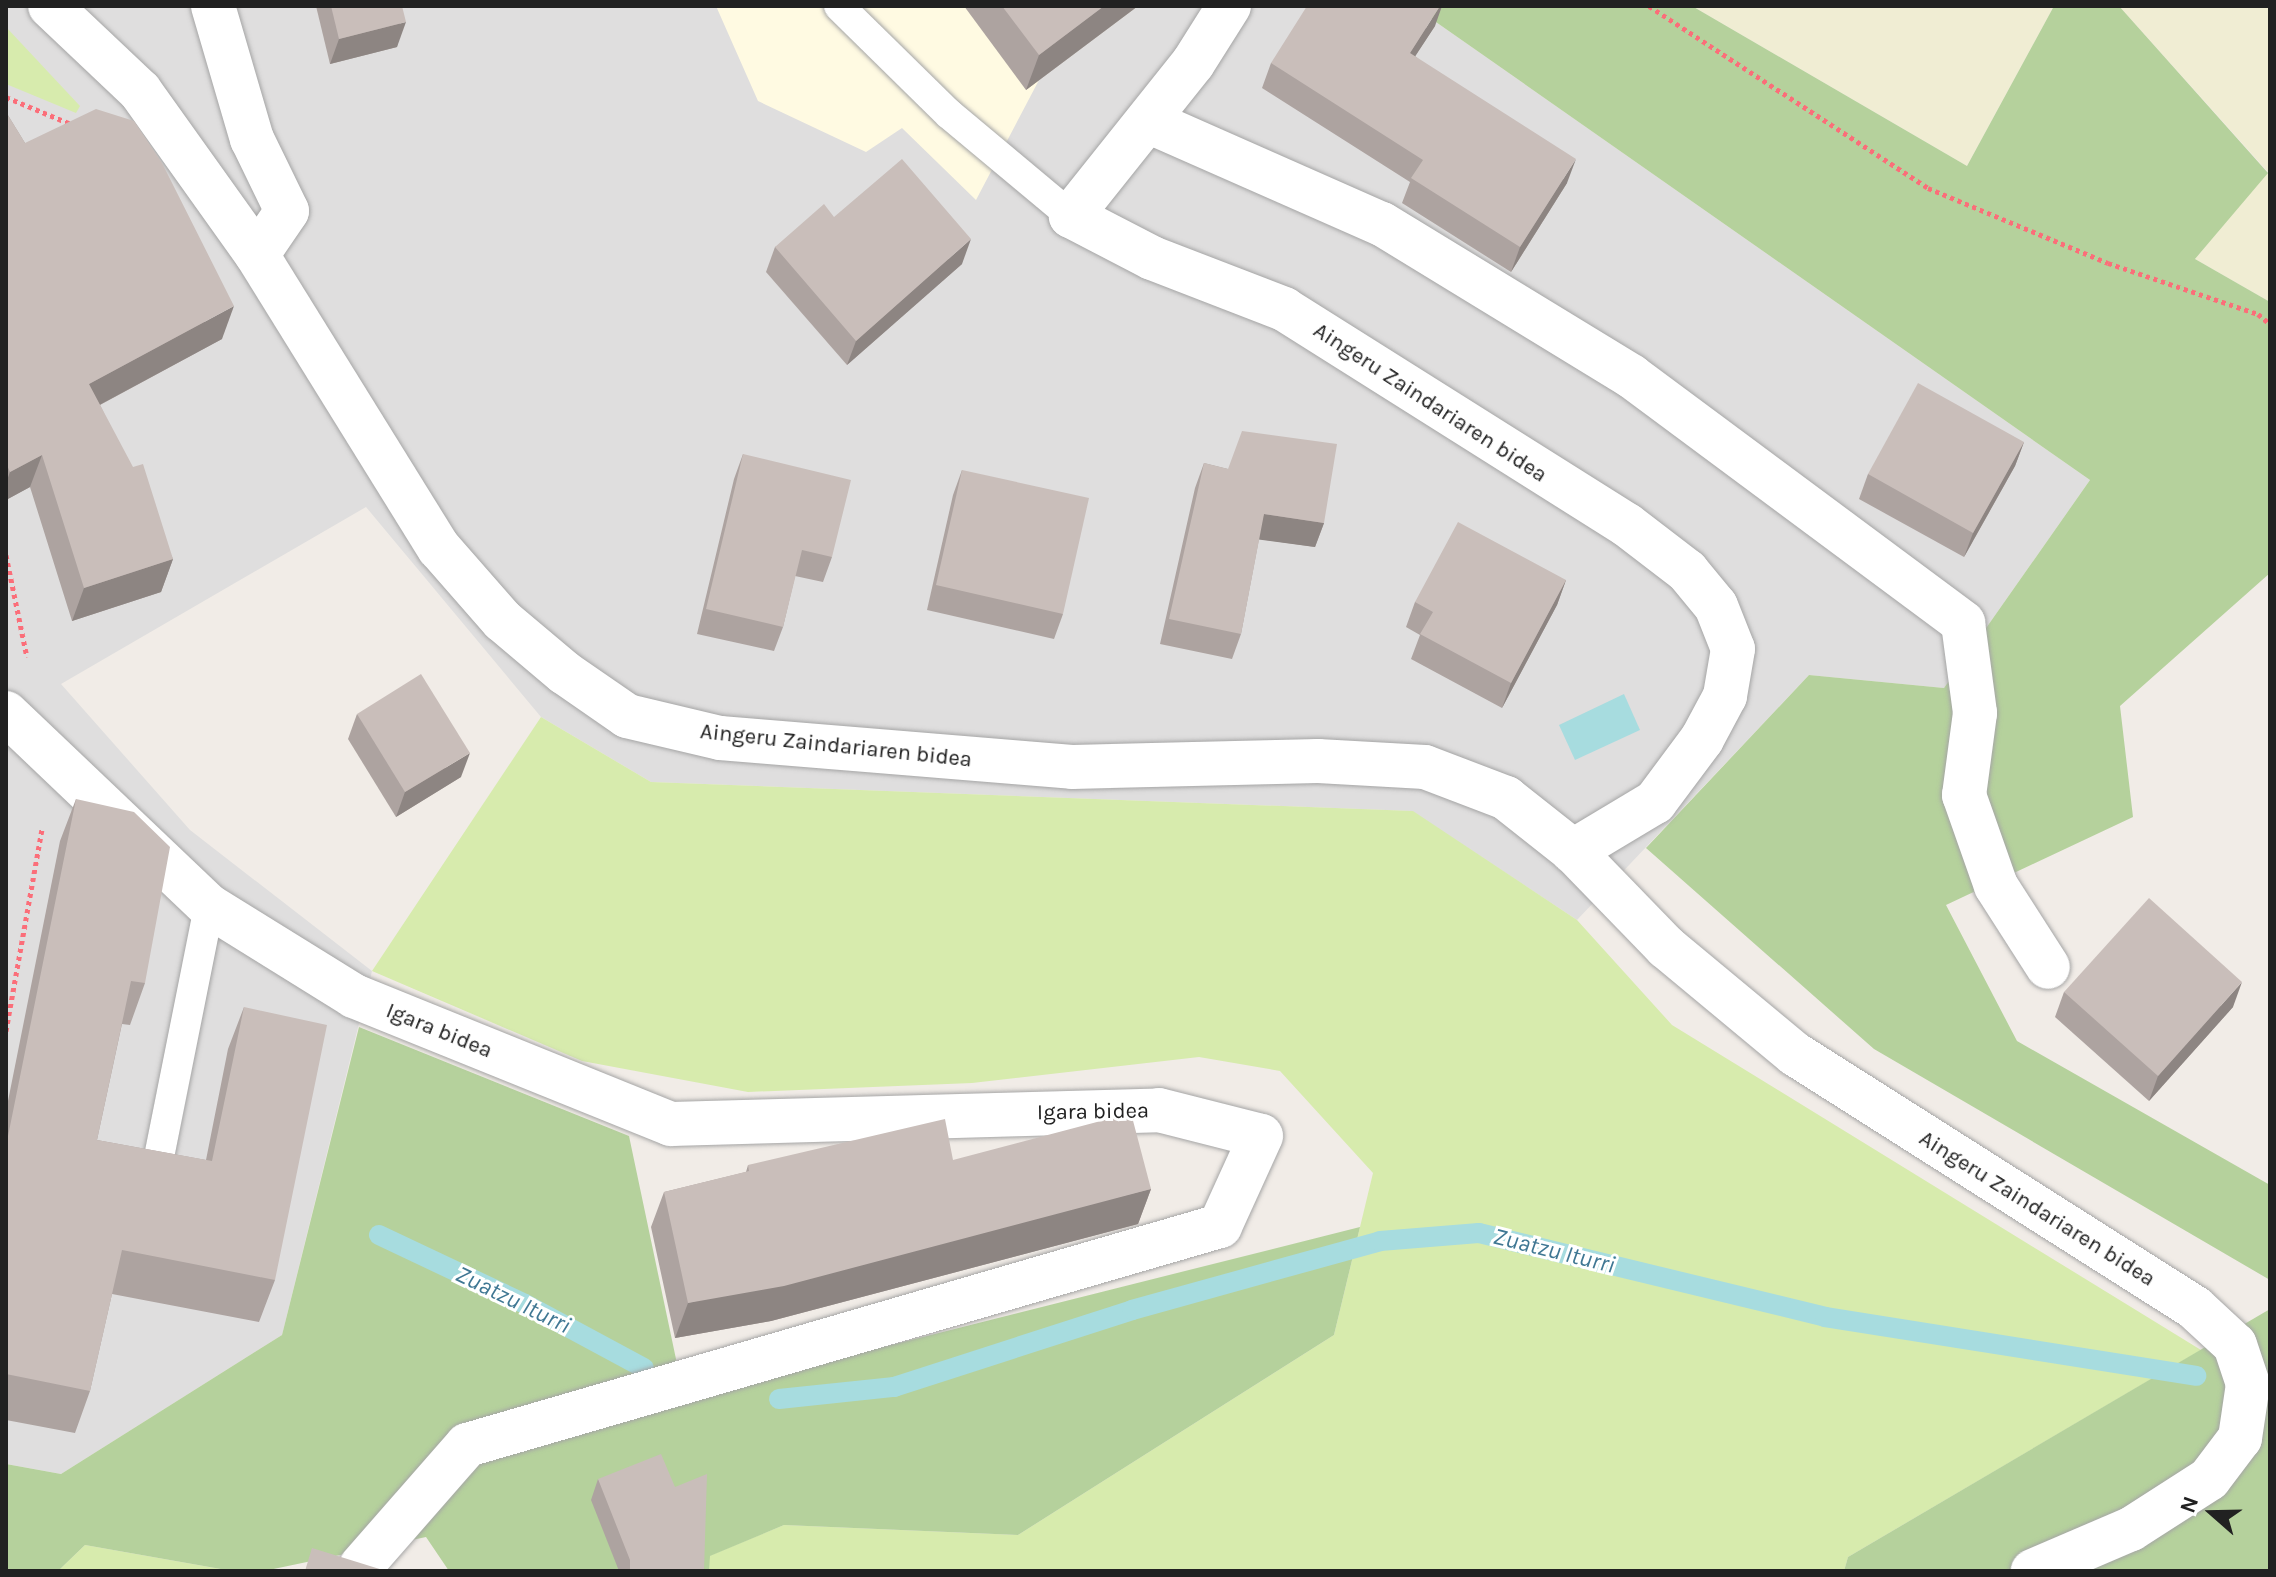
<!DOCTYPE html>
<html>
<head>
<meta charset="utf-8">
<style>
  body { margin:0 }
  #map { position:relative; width:2276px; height:1577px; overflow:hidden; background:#f1ece7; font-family:Karla,sans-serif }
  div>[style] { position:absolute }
  .residential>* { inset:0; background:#dfdede }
  .education>* { inset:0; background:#fffae2 }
  .farmland>* { inset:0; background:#f0edd3 }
  .grass>* { inset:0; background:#d7ebad }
  .forest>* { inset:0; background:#b5d19c }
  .water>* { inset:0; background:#a7dcdf }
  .stream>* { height:20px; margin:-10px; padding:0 10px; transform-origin:10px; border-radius:10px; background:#a7dcdf }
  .path>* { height:5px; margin-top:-2.5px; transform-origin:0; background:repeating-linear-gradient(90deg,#fb6e79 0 4px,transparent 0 8px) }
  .roads { filter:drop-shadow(0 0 2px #a5a5a5) drop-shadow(0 0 2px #a5a5a5) }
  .lane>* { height:30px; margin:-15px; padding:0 15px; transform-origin:15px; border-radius:15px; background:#fff }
  .street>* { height:44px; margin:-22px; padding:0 22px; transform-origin:22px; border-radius:22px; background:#fff }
  .wall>* { inset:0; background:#ada3a0 }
  .shaded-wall>* { inset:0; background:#8d8582 }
  .building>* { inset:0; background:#c9beba }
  span { translate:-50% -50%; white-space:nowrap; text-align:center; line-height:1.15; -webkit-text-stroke:6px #fff; paint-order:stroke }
  .street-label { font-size:22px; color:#212121 }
  .water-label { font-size:24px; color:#3f7793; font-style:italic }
  .frame { position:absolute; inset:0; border:8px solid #212121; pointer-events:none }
  .north { position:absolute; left:2172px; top:1473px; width:80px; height:80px; -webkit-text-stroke:6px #fff; paint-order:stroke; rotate:290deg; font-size:22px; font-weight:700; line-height:32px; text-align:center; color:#212121 }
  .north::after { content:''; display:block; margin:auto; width:28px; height:36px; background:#212121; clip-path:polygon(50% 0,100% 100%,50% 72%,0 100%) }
</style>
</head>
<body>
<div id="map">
  <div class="residential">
    <i style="clip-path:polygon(6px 6px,1413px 6px,2090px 480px,1944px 688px,1809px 675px,1577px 920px,1412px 811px,651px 782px,541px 717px,366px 507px,61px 684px,190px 830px,372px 971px,282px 1335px,61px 1474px,6px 1464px)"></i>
  </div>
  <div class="education">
    <i style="clip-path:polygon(716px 6px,1138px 6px,1039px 80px,976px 200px,902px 128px,866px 152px,758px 101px)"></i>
  </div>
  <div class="farmland">
    <i style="clip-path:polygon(1692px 6px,2054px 6px,1967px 166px)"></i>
    <i style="clip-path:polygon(2119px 6px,2270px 6px,2270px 302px,2195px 259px,2268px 172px)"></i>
  </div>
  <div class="grass">
    <i style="clip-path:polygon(6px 27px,80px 106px,76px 113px,6px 84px)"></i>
    <i style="clip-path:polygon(541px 717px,651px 782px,1413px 811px,1577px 920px,1672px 1025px,2201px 1350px,1848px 1557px,1844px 1571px,709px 1571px,709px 1556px,784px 1525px,1018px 1535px,1334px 1335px,1373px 1173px,1280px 1071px,1199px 1057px,972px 1083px,748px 1092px,582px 1061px,372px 971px)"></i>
    <i style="clip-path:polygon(85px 1545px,232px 1571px,58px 1571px)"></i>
  </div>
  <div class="forest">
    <i style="clip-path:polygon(1413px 6px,1692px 6px,1967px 166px,2054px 6px,2119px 6px,2268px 173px,2195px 259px,2270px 302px,2270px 573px,2120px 706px,2133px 817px,1946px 905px,2017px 1041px,2270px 1185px,2270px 1280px,1874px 1049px,1646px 848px,1809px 675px,1944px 688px,2090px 480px)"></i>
    <i style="clip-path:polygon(359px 1027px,629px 1136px,684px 1397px,1360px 1227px,1334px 1335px,1018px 1535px,784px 1525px,710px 1556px,709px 1571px,449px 1571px,426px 1537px,264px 1571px,232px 1571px,85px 1545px,58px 1571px,6px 1571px,6px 1464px,61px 1474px,282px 1335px)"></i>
    <i style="clip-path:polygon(2270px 1309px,2270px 1571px,1844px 1571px,1848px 1557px)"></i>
  </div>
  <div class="water">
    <i style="clip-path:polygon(1624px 694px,1640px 730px,1575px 760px,1559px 725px)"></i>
  </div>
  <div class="stream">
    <i style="left:379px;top:1235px;width:161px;rotate:25.3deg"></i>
    <i style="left:525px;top:1304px;width:135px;rotate:28.3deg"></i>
    <i style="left:779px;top:1399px;width:116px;rotate:-6deg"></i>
    <i style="left:894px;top:1387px;width:250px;rotate:-17.9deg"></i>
    <i style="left:1132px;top:1310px;width:257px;rotate:-15.5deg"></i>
    <i style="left:1380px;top:1241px;width:99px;rotate:-4.6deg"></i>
    <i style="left:1479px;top:1233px;width:356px;rotate:13.6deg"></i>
    <i style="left:1825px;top:1317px;width:376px;rotate:9deg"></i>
  </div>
  <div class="path">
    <i style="left:1649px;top:6px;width:333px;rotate:33.1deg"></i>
    <i style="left:1928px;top:188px;width:195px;rotate:22.6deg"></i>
    <i style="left:2108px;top:263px;width:158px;rotate:18.8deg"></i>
    <i style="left:2258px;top:314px;width:16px;rotate:40deg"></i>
    <i style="left:6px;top:97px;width:70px;rotate:22.6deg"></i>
    <i style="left:6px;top:555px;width:104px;rotate:78.4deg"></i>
    <i style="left:6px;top:1031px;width:206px;rotate:-79.9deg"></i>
  </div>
  <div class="roads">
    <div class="lane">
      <i style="left:839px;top:6px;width:154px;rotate:44.5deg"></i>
      <i style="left:949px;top:114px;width:159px;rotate:39.9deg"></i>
      <i style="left:159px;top:1157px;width:256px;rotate:-78.7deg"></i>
    </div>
    <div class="street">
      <i style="left:50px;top:6px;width:124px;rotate:43.4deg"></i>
      <i style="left:140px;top:91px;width:201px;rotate:54.5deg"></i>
      <i style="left:257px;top:255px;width:345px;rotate:58.2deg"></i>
      <i style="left:439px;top:548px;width:96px;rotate:48.8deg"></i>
      <i style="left:502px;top:620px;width:82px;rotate:40.1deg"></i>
      <i style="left:565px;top:673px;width:75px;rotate:34.7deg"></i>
      <i style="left:627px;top:716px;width:96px;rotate:13.3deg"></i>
      <i style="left:720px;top:738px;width:353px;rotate:4.7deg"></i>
      <i style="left:1072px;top:767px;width:246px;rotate:-1.4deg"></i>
      <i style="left:1318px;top:761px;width:107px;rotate:3.2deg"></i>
      <i style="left:1425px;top:767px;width:87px;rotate:20.9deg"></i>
      <i style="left:1506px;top:798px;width:85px;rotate:38.3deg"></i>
      <i style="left:1573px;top:851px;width:134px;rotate:45.9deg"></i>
      <i style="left:1666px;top:947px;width:168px;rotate:39.7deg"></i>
      <i style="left:1795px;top:1054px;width:474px;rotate:32.4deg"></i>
      <i style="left:2195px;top:1308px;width:54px;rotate:42.8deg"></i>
      <i style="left:2235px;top:1345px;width:41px;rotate:71.6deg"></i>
      <i style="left:2248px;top:1384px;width:55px;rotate:98.4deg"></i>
      <i style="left:2240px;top:1438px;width:51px;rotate:127.1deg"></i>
      <i style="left:2209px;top:1479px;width:93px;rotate:147.3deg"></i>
      <i style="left:2131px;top:1529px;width:107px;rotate:156.8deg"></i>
      <i style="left:213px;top:6px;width:139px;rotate:73.7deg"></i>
      <i style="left:252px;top:139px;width:80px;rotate:64.1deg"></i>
      <i style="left:287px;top:211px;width:53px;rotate:124.3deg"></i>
      <i style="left:1229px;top:6px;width:67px;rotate:122.3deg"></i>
      <i style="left:1193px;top:63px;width:196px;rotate:128.6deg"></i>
      <i style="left:1071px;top:216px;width:91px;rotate:27.4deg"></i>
      <i style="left:1152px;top:258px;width:142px;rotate:21.1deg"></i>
      <i style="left:1284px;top:309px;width:405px;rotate:32.2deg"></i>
      <i style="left:1627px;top:525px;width:76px;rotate:37.5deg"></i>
      <i style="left:1687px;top:571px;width:45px;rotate:50.4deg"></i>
      <i style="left:1716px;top:606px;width:46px;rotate:68.4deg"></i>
      <i style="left:1733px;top:649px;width:48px;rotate:99.7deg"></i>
      <i style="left:1725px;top:696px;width:49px;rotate:118.1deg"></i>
      <i style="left:1702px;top:739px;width:79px;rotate:126.7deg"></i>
      <i style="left:1655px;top:802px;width:96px;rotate:149.1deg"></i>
      <i style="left:1148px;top:121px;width:256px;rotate:23.8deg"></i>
      <i style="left:1382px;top:224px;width:292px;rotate:31.4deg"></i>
      <i style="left:1631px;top:376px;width:414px;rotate:36.6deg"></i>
      <i style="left:1963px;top:623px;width:91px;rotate:82.4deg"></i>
      <i style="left:1975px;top:713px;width:83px;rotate:97.6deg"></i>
      <i style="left:1964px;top:795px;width:96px;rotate:70.6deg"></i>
      <i style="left:1996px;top:886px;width:96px;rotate:57.3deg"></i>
      <i style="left:6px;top:713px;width:280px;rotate:43.6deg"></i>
      <i style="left:209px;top:906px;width:171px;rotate:31.8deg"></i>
      <i style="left:354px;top:996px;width:342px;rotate:22deg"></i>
      <i style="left:671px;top:1124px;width:488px;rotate:-1.6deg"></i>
      <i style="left:1159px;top:1110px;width:105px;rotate:14.3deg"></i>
      <i style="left:1261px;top:1136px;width:99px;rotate:114.5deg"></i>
      <i style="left:1220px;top:1226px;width:784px;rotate:163.78deg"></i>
      <i style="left:467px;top:1445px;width:161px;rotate:131.2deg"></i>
    </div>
  </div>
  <div class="wall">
    <i style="clip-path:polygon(316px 6px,402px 6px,397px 47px,330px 64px)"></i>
    <i style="clip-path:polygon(964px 6px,1138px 6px,1026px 90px)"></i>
    <i style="clip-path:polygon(1435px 26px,1415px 56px,1567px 183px,1511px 272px,1402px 203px,1410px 182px,1262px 88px,1271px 63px)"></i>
    <i style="clip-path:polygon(6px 112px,25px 143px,222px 339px,100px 405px,173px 559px,161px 592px,72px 621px,30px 487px,6px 500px)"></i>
    <i style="clip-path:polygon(834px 217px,962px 264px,847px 365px,766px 272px,775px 247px)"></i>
    <i style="clip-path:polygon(2024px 442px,2015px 466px,1964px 557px,1859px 499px,1868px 474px)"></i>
    <i style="clip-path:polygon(743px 454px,832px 557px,823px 582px,795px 576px,783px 627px,774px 651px,697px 634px,734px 479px)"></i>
    <i style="clip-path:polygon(1204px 463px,1228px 469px,1324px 523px,1315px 547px,1259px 539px,1241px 634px,1232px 659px,1160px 644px,1195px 488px)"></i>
    <i style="clip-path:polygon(962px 470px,1063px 614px,1054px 639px,927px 610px,953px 495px)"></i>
    <i style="clip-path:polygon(1566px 580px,1557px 605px,1502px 708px,1411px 659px,1420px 635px,1406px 627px,1415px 602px)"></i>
    <i style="clip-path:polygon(357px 714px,461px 777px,396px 817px,348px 739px)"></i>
    <i style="clip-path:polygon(76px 799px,145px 983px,130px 1025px,122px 1024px,97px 1140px,206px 1160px,228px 1049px,244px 1007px,275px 1280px,259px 1322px,112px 1294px,90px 1391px,75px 1433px,6px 1420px,6px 1111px,60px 841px)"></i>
    <i style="clip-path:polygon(2064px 992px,2233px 1007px,2149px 1101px,2055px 1017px)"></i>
    <i style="clip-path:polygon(953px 1160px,1151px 1189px,1138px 1224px,771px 1321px,675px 1338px,651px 1227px,664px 1192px,746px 1172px,748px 1165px)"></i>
    <i style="clip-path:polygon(598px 1479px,704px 1571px,619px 1571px,591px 1500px)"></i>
  </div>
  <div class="shaded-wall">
    <i style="clip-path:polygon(1104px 6px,1138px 6px,1026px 90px,1039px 55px)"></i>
    <i style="clip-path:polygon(1440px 6px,1442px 6px,1435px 26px,1401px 78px,1410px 53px)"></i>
    <i style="clip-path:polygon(406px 22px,397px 47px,330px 64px,339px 39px)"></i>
    <i style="clip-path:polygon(1576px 159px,1567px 183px,1511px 272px,1520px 247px)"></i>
    <i style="clip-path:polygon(971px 239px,962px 264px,847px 365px,856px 341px)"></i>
    <i style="clip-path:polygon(234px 306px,222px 339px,77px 417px,89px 384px)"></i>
    <i style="clip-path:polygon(2024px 442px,2015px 466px,1964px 557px,1973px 533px)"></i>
    <i style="clip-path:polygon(42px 455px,30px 487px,6px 500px,6px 483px,10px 472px)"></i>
    <i style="clip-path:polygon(1264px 514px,1324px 523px,1315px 547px,1255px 539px)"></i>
    <i style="clip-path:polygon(173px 559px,161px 592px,72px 621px,84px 588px)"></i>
    <i style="clip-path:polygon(1566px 580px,1557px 605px,1502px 708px,1511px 683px)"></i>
    <i style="clip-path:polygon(470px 753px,461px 777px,396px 817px,405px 792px)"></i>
    <i style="clip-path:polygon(2242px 982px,2233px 1007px,2149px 1101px,2158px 1076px)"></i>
    <i style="clip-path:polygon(1151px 1189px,1138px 1224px,771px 1321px,675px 1338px,688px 1303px)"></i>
  </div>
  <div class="building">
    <i style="clip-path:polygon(331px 6px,402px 6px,406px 22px,339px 39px)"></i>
    <i style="clip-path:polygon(1002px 6px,1104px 6px,1039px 55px)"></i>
    <i style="clip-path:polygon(1307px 6px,1440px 6px,1410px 53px,1576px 159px,1520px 247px,1411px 178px,1423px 160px,1271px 63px)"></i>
    <i style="clip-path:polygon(96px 109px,134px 121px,162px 163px,234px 306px,89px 384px,133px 467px,143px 464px,173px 559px,84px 588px,42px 455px,10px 472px,6px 463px,6px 112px,25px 143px)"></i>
    <i style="clip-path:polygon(902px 159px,971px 239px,856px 341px,775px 247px,824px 204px,834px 217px)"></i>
    <i style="clip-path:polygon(1918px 383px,2024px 442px,1973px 533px,1868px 474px)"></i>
    <i style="clip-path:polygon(1242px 431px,1337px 444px,1324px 523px,1264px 514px,1241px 634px,1169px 619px,1204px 463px,1228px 469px)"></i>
    <i style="clip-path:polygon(743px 454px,851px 480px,832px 557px,802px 550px,783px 627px,706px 609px)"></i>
    <i style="clip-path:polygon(962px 470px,1089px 498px,1063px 614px,936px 585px)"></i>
    <i style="clip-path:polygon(1458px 522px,1566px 580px,1511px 683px,1420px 634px,1433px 612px,1415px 602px)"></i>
    <i style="clip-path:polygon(421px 674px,470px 753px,405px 792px,357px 714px)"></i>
    <i style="clip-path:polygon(76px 799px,134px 812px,170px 847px,145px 983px,131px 981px,97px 1140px,212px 1161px,244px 1007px,327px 1025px,275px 1280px,122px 1250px,90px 1391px,6px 1374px,6px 1146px)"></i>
    <i style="clip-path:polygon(2149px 898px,2242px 982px,2158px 1076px,2064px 992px)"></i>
    <i style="clip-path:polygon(1131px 1113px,1151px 1189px,784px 1286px,688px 1303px,664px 1192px,749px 1171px,748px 1165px,945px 1119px,953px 1160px)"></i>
    <i style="clip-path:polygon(661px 1454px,675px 1487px,707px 1474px,704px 1571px,630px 1571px,630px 1560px,598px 1479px)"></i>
    <i style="clip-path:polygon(312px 1548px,386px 1571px,305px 1571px)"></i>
  </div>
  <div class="street-label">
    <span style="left:1430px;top:403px;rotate:33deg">Aingeru Zaindariaren bidea</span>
    <span style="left:836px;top:746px;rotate:6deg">Aingeru Zaindariaren bidea</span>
    <span style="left:439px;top:1031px;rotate:22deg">Igara bidea</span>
    <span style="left:1093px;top:1112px;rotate:-1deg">Igara bidea</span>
    <span style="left:2037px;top:1209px;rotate:32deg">Aingeru Zaindariaren bidea</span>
  </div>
  <div class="water-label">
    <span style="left:1554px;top:1251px;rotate:14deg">Zuatzu Iturri</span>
    <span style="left:513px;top:1300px;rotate:26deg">Zuatzu Iturri</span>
  </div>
  <div class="frame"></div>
  <div class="north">N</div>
</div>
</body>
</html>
